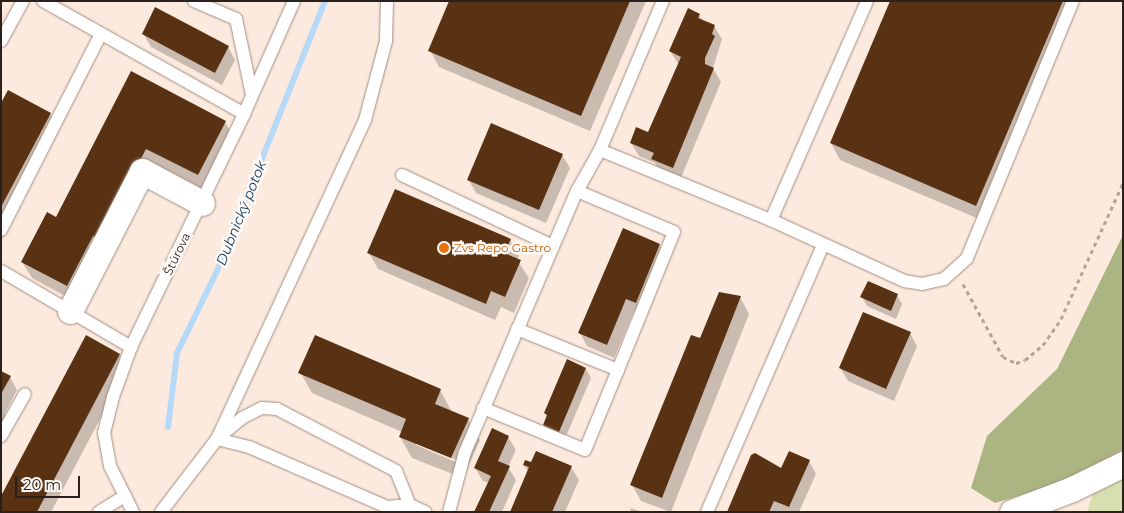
<!DOCTYPE html>
<html>
<head>
<meta charset="utf-8">
<style>
  body { margin:0 }
  #map { position:relative; width:1124px; height:513px; overflow:hidden; background:#fdeade; font-family:Montserrat,sans-serif }
  div>[style] { position:absolute }
  .green>* { inset:0; background:#d6dfae }
  .forest>* { inset:0; background:#abb581 }
  .shadow>* { inset:0; background:#0003 }
  .stream>* { height:6px; margin:-3px; padding:0 3px; transform-origin:3px; border-radius:3px; background:#b7d9f8 }
  .building>* { inset:0; background:#593214 }
  .path>* { height:3px; margin-top:-1.5px; transform-origin:0; background:repeating-linear-gradient(90deg,#b2a399 0 4px,transparent 0 8px) }
  .roads { filter:drop-shadow(0 0 1px #a28e80) drop-shadow(0 0 1px #a28e80) }
  .lane>* { height:12px; margin:-6px; padding:0 6px; transform-origin:6px; border-radius:6px; background:#fff }
  .street>* { height:25px; margin:-12.5px; padding:0 12.5px; transform-origin:12.5px; border-radius:12.5px; background:#fff }
  .dots>* { width:14px; height:14px; translate:-50% -50%; box-sizing:border-box; border:2px solid #fffaf7; border-radius:50% }
  span { translate:-50% -50%; white-space:nowrap; text-align:center; line-height:1.15; -webkit-text-stroke:5px #fffaf7; paint-order:stroke }
  .food-label { font-size:12px; color:#c56008 }
  .left { translate:0 -50%; text-align:left }
  .street-label { font-size:12px; color:#2a211c }
  .water-label { font-size:14px; color:#0b3b5f; font-style:italic }
  .frame { position:absolute; inset:0; border:2px solid #2a211c; pointer-events:none }
  .scale { position:absolute; left:15px; top:476px; width:65px; height:22px; box-sizing:border-box; border:2px solid #2a211c; border-top:0; padding-left:6px; font-size:15px; line-height:18px; white-space:nowrap; color:#2a211c; -webkit-text-stroke:4px #fffaf7; paint-order:stroke }
</style>
</head>
<body>
<div id="map">
  <div class="green">
    <i style="clip-path:polygon(1123px 479px,1123px 512px,1087px 512px,1094px 490px)"></i>
  </div>
  <div class="forest">
    <i style="clip-path:polygon(1123px 235px,1123px 450px,1060px 483px,995px 503px,971px 488px,987px 436px,1057px 369px)"></i>
  </div>
  <div class="shadow">
    <i style="clip-path:polygon(451px 1px,646px 1px,590px 131px,439px 67px,430px 50px)"></i>
    <i style="clip-path:polygon(892px 1px,1079px 1px,986px 222px,840px 160px,831px 143px)"></i>
    <i style="clip-path:polygon(699px 15px,703px 21px,714px 26px,722px 39px,713px 68px,721px 82px,680px 180px,660px 172px,655px 163px,639px 156px,631px 143px,648px 134px,679px 65px,670px 51px)"></i>
    <i style="clip-path:polygon(143px 33px,228px 47px,235px 60px,222px 85px,151px 47px)"></i>
    <i style="clip-path:polygon(131px 73px,225px 122px,235px 139px,207px 191px,155px 165px,76px 302px,32px 278px,22px 262px,57px 218px)"></i>
    <i style="clip-path:polygon(1px 105px,50px 114px,59px 130px,1px 241px)"></i>
    <i style="clip-path:polygon(562px 155px,570px 168px,546px 223px,476px 193px,468px 179px)"></i>
    <i style="clip-path:polygon(510px 240px,519px 256px,517px 260px,529px 278px,514px 313px,501px 307px,495px 320px,378px 269px,369px 253px)"></i>
    <i style="clip-path:polygon(659px 245px,667px 258px,643px 315px,634px 311px,614px 358px,587px 346px,580px 333px)"></i>
    <i style="clip-path:polygon(897px 295px,902px 304px,896px 319px,867px 306px,862px 297px)"></i>
    <i style="clip-path:polygon(740px 297px,749px 314px,671px 512px,641px 501px,632px 485px)"></i>
    <i style="clip-path:polygon(910px 333px,917px 346px,894px 401px,848px 381px,840px 368px)"></i>
    <i style="clip-path:polygon(119px 355px,127px 368px,51px 512px,1px 512px)"></i>
    <i style="clip-path:polygon(586px 369px,591px 378px,564px 441px,549px 434px,544px 425px,548px 417px,545px 413px)"></i>
    <i style="clip-path:polygon(evenodd,300px 372px,440px 390px,452px 412px,468px 419px,480px 440px,463px 478px,412px 458px,400px 437px,402px 432px,312px 393px,300px 372px,416px 443px,457px 460px,456px 462px,416px 445px,416px 443px)"></i>
    <i style="clip-path:polygon(1px 373px,10px 377px,17px 390px,5px 413px,8px 419px,1px 431px)"></i>
    <i style="clip-path:polygon(508px 437px,516px 450px,508px 467px,516px 480px,502px 512px,475px 512px,489px 483px,483px 481px,475px 468px)"></i>
    <i style="clip-path:polygon(809px 461px,816px 474px,799px 512px,728px 512px,782px 470px)"></i>
    <i style="clip-path:polygon(524px 465px,571px 467px,579px 480px,565px 512px,512px 512px,528px 472px)"></i>
    <i style="clip-path:polygon(631px 508px,641px 512px,630px 512px)"></i>
  </div>
  <div class="stream">
    <i style="left:168px;top:427px;width:75px;rotate:-83.1deg"></i>
    <i style="left:177px;top:353px;width:91px;rotate:-64deg"></i>
    <i style="left:217px;top:271px;width:291px;rotate:-68.2deg"></i>
  </div>
  <div class="building">
    <i style="clip-path:polygon(449px 1px,630px 1px,581px 116px,428px 51px)"></i>
    <i style="clip-path:polygon(890px 1px,1063px 1px,976px 206px,830px 143px)"></i>
    <i style="clip-path:polygon(155px 7px,229px 46px,215px 73px,142px 34px)"></i>
    <i style="clip-path:polygon(688px 8px,700px 14px,698px 18px,715px 25px,712px 34px,715px 36px,705px 58px,705px 64px,714px 68px,673px 168px,651px 159px,654px 153px,630px 143px,636px 127px,648px 132px,681px 57px,669px 51px)"></i>
    <i style="clip-path:polygon(131px 71px,226px 121px,198px 175px,146px 149px,99px 239px,93px 236px,67px 286px,21px 262px,47px 212px,56px 217px)"></i>
    <i style="clip-path:polygon(8px 90px,51px 113px,1px 207px,1px 103px)"></i>
    <i style="clip-path:polygon(491px 123px,563px 154px,539px 210px,467px 180px)"></i>
    <i style="clip-path:polygon(395px 189px,511px 239px,504px 253px,521px 260px,505px 297px,491px 291px,486px 304px,367px 253px)"></i>
    <i style="clip-path:polygon(623px 228px,660px 244px,636px 303px,626px 299px,607px 345px,578px 333px)"></i>
    <i style="clip-path:polygon(868px 281px,898px 294px,891px 311px,860px 297px)"></i>
    <i style="clip-path:polygon(719px 292px,741px 296px,662px 498px,630px 485px,691px 335px,700px 338px)"></i>
    <i style="clip-path:polygon(863px 312px,911px 332px,886px 389px,839px 368px)"></i>
    <i style="clip-path:polygon(86px 335px,120px 354px,37px 512px,1px 512px,1px 496px)"></i>
    <i style="clip-path:polygon(315px 335px,441px 389px,435px 404px,469px 418px,451px 458px,399px 437px,406px 419px,298px 373px)"></i>
    <i style="clip-path:polygon(567px 359px,586px 368px,559px 432px,543px 425px,547px 415px,544px 413px)"></i>
    <i style="clip-path:polygon(1px 371px,11px 376px,1px 394px)"></i>
    <i style="clip-path:polygon(492px 428px,509px 436px,498px 461px,510px 466px,489px 512px,474px 512px,491px 476px,474px 468px)"></i>
    <i style="clip-path:polygon(536px 451px,572px 466px,552px 512px,510px 512px,529px 467px,523px 465px,525px 460px,531px 462px)"></i>
    <i style="clip-path:polygon(789px 451px,810px 460px,789px 507px,774px 501px,769px 512px,727px 512px,751px 455px,755px 453px,781px 468px)"></i>
  </div>
  <div class="path">
    <i style="left:963px;top:284px;width:83px;rotate:61.3deg"></i>
    <i style="left:1003px;top:357px;width:14px;rotate:25deg"></i>
    <i style="left:1016px;top:363px;width:9px;rotate:-18deg"></i>
    <i style="left:1025px;top:360px;width:23px;rotate:-40deg"></i>
    <i style="left:1043px;top:345px;width:32px;rotate:-55deg"></i>
    <i style="left:1061px;top:319px;width:149px;rotate:-65.5deg"></i>
  </div>
  <div class="roads">
    <div class="lane">
      <i style="left:43px;top:1px;width:231px;rotate:29.3deg"></i>
      <i style="left:194px;top:1px;width:46px;rotate:23.2deg"></i>
      <i style="left:236px;top:19px;width:78px;rotate:78.1deg"></i>
      <i style="left:1px;top:41px;width:46px;rotate:-61.2deg"></i>
      <i style="left:600px;top:150px;width:185px;rotate:22.3deg"></i>
      <i style="left:771px;top:220px;width:146px;rotate:24.6deg"></i>
      <i style="left:904px;top:281px;width:18px;rotate:9deg"></i>
      <i style="left:922px;top:284px;width:23px;rotate:-13deg"></i>
      <i style="left:944px;top:279px;width:31px;rotate:-42deg"></i>
      <i style="left:967px;top:258px;width:278px;rotate:-67.6deg"></i>
      <i style="left:402px;top:175px;width:167px;rotate:25.2deg"></i>
      <i style="left:577px;top:191px;width:105px;rotate:22.9deg"></i>
      <i style="left:674px;top:232px;width:149px;rotate:112.1deg"></i>
      <i style="left:771px;top:220px;width:239px;rotate:-66.3deg"></i>
      <i style="left:1px;top:230px;width:218px;rotate:-63deg"></i>
      <i style="left:1px;top:271px;width:151px;rotate:30.3deg"></i>
      <i style="left:483px;top:408px;width:110px;rotate:22.4deg"></i>
      <i style="left:585px;top:450px;width:87px;rotate:-67.6deg"></i>
      <i style="left:618px;top:370px;width:109px;rotate:-157.9deg"></i>
      <i style="left:1px;top:436px;width:48px;rotate:-60.3deg"></i>
      <i style="left:220px;top:436px;width:28px;rotate:-39deg"></i>
      <i style="left:242px;top:418px;width:22px;rotate:-27deg"></i>
      <i style="left:262px;top:408px;width:15px;rotate:4deg"></i>
      <i style="left:277px;top:409px;width:134px;rotate:27.5deg"></i>
      <i style="left:396px;top:471px;width:37px;rotate:68deg"></i>
      <i style="left:217px;top:439px;width:33px;rotate:14deg"></i>
      <i style="left:249px;top:447px;width:150px;rotate:23.5deg"></i>
      <i style="left:387px;top:507px;width:23px;rotate:-5deg"></i>
      <i style="left:410px;top:505px;width:17px;rotate:25deg"></i>
      <i style="left:99px;top:512px;width:31px;rotate:-32deg"></i>
      <i style="left:133px;top:512px;width:51px;rotate:-116.6deg"></i>
      <i style="left:110px;top:466px;width:34px;rotate:-100deg"></i>
      <i style="left:104px;top:433px;width:37px;rotate:-76deg"></i>
      <i style="left:113px;top:397px;width:53px;rotate:-70.2deg"></i>
      <i style="left:131px;top:347px;width:259px;rotate:-64.1deg"></i>
      <i style="left:244px;top:114px;width:124px;rotate:-66.1deg"></i>
      <i style="left:161px;top:512px;width:92px;rotate:-52.5deg"></i>
      <i style="left:217px;top:439px;width:352px;rotate:-65.1deg"></i>
      <i style="left:365px;top:120px;width:82px;rotate:-75.1deg"></i>
      <i style="left:386px;top:41px;width:40px;rotate:-88.6deg"></i>
      <i style="left:449px;top:512px;width:62px;rotate:-75.1deg"></i>
      <i style="left:465px;top:452px;width:284px;rotate:-66.8deg"></i>
      <i style="left:577px;top:191px;width:47px;rotate:-60.7deg"></i>
      <i style="left:600px;top:150px;width:162px;rotate:-67.1deg"></i>
      <i style="left:707px;top:512px;width:291px;rotate:-66.5deg"></i>
    </div>
    <div class="street">
      <i style="left:70px;top:311px;width:157px;rotate:-62.8deg"></i>
      <i style="left:142px;top:171px;width:68px;rotate:28.1deg"></i>
      <i style="left:1012px;top:512px;width:64px;rotate:-21deg"></i>
      <i style="left:1072px;top:489px;width:57px;rotate:-26.1deg"></i>
    </div>
  </div>
  <div class="dots">
    <i style="left:444px;top:248px;background:#e8710a"></i>
  </div>
  <div class="food-label">
    <span class="left" style="left:454px;top:248px">Zvs Repo Gastro</span>
  </div>
  <div class="street-label">
    <span style="left:177px;top:254px;rotate:-64deg">Štúrova</span>
  </div>
  <div class="water-label">
    <span style="left:241px;top:213px;rotate:-68deg">Dubnický potok</span>
  </div>
  <div class="frame"></div>
  <div class="scale">20 m</div>
</div>
</body>
</html>
